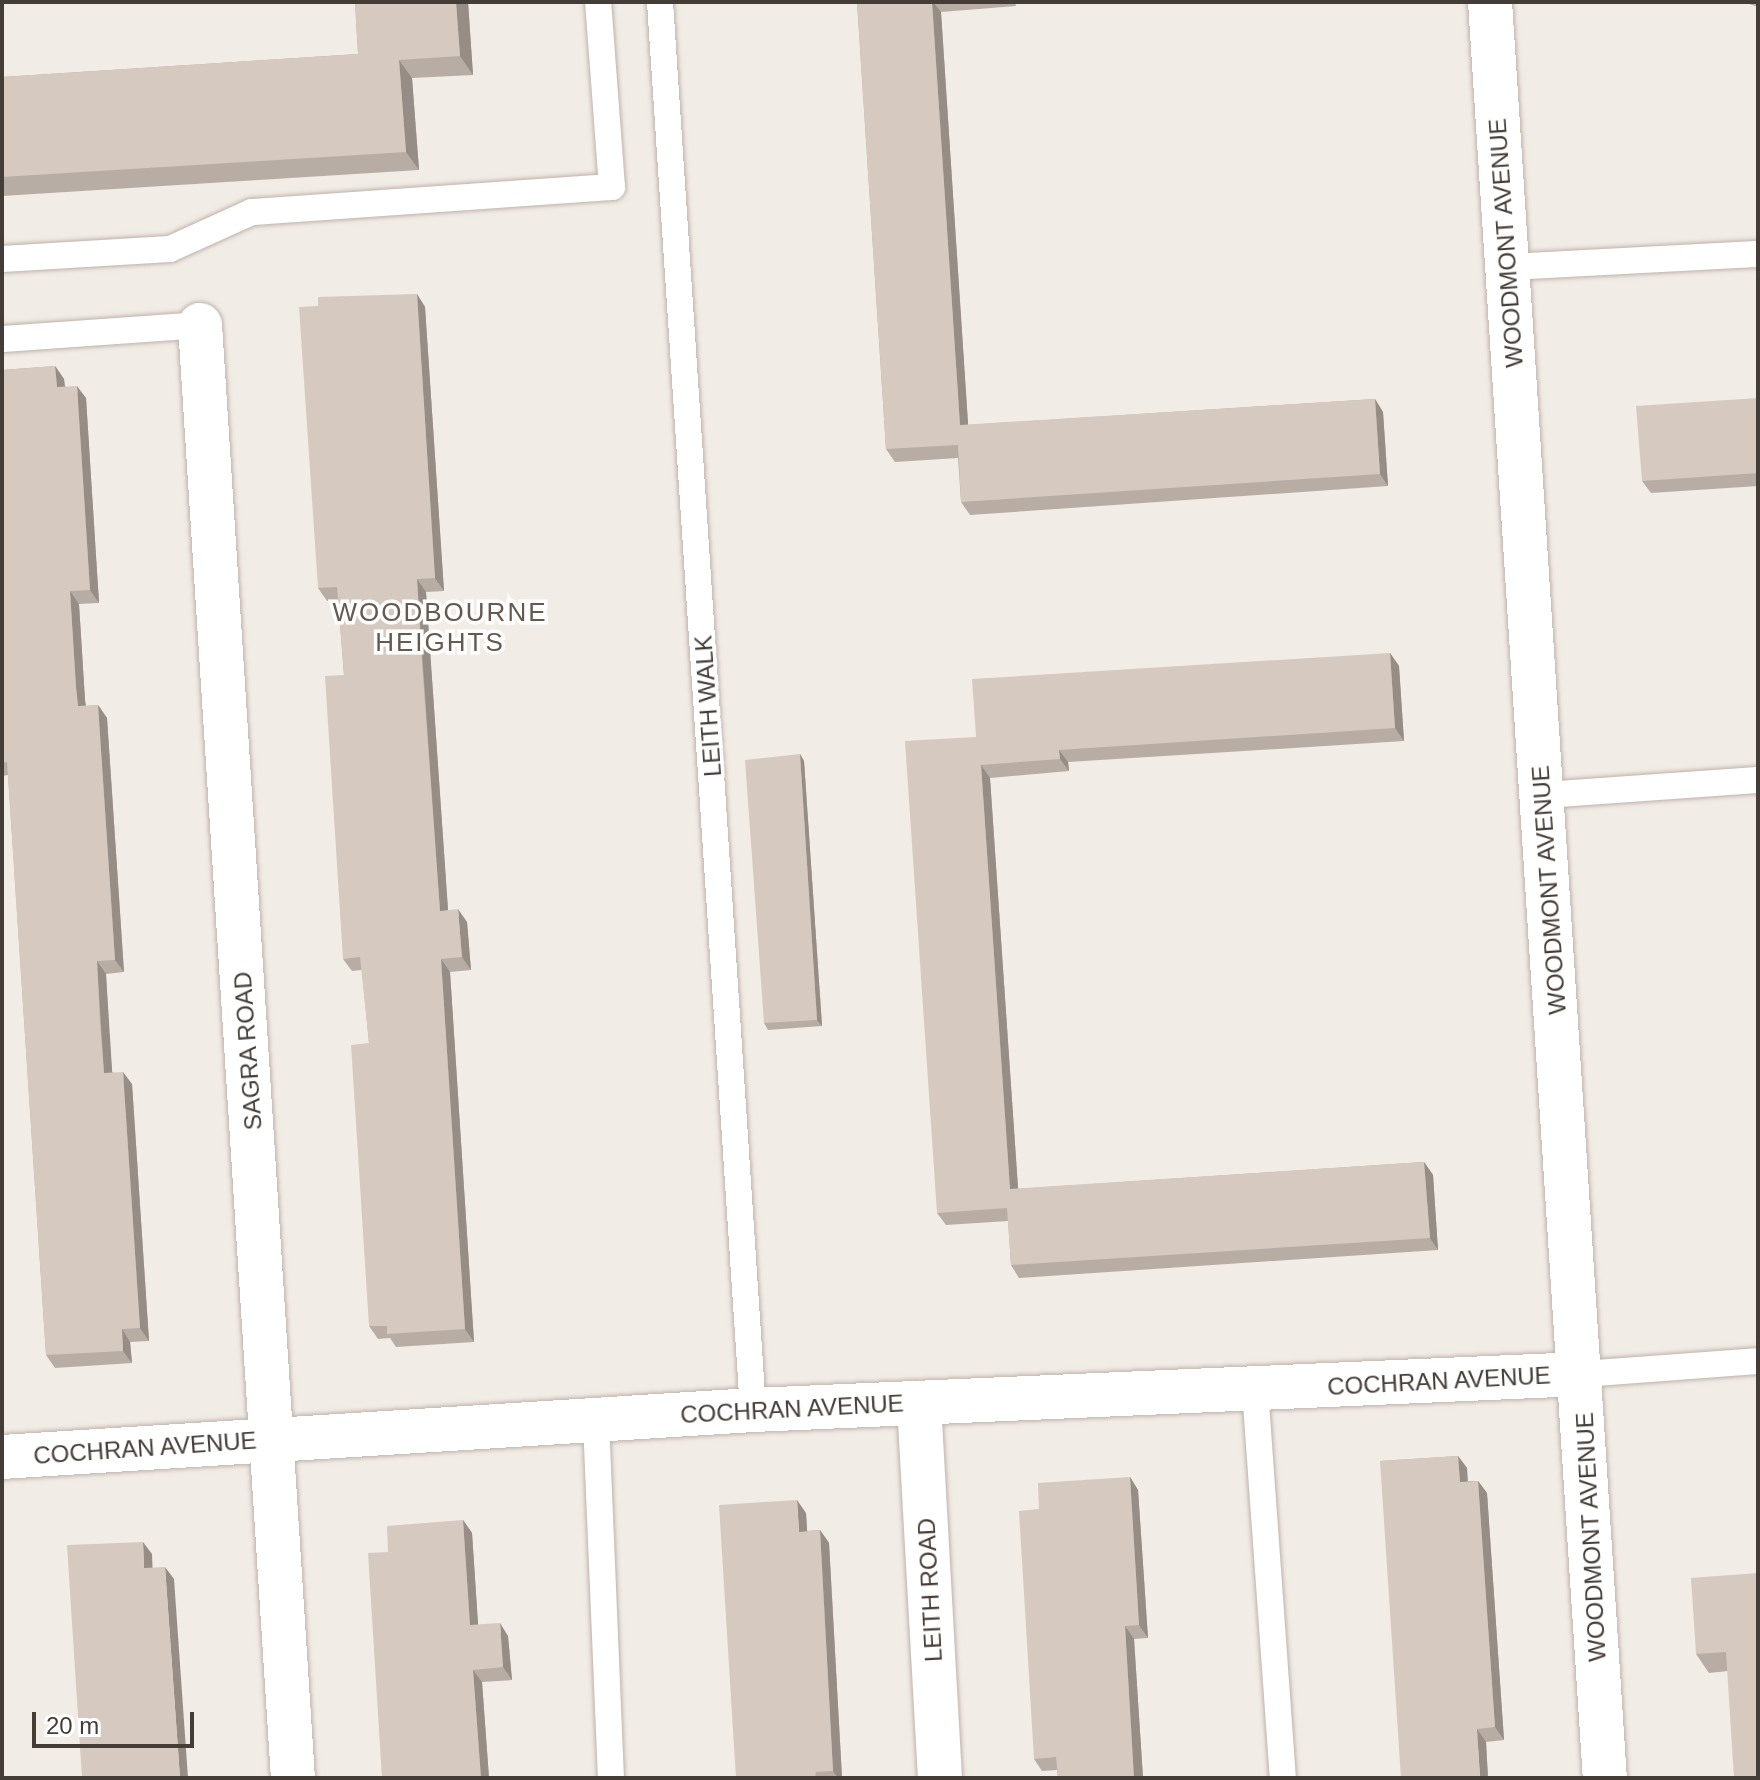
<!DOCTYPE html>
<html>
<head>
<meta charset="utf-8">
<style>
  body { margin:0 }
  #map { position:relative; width:1760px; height:1780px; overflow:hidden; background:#f2ece6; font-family:Arial,sans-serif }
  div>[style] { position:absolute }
  .roads { filter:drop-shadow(0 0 2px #bdb3a9) drop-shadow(0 0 2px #bdb3a9) }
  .service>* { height:26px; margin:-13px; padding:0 13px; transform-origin:13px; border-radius:13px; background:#fff }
  .minor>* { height:44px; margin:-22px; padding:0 22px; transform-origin:22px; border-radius:22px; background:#fff }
  .wall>* { inset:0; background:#b8ada4 }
  .shaded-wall>* { inset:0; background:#968d86 }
  .building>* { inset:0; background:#d6c9bf }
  span { translate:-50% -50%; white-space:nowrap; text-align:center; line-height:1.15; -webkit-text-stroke:7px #fff; paint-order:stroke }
  .street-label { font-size:24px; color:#443c36 }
  .neighbourhood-label { font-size:26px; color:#66594e; letter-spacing:2px }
  .frame { position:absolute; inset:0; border:4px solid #443c36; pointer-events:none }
  .scale { position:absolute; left:32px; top:1712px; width:162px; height:36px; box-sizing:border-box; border:4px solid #443c36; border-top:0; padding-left:10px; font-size:24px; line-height:28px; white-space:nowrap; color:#443c36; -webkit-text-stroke:6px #fff; paint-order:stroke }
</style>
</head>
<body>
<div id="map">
  <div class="roads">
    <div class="service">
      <i style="left:660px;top:2px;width:1411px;rotate:86.22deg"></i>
      <i style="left:2px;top:259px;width:168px;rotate:-3.4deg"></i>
      <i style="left:170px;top:249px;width:90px;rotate:-24.3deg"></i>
      <i style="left:252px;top:212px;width:361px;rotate:-4deg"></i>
      <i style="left:612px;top:187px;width:186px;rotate:-94.3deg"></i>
      <i style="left:1508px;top:267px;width:250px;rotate:-3deg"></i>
      <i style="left:2px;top:339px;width:198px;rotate:-4deg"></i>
      <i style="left:1543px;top:795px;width:216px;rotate:-4deg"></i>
      <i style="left:1582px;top:1374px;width:176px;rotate:-4.2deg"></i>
      <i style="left:1255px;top:1389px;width:390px;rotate:85.9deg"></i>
      <i style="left:596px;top:1421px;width:357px;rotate:87.6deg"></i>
    </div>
    <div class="minor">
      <i style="left:1490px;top:2px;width:1780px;rotate:86.3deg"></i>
      <i style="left:200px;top:325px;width:1456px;rotate:86.34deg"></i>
      <i style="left:919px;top:1403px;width:376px;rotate:86.8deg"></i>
      <i style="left:2px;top:1457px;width:752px;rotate:-3.58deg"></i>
      <i style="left:753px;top:1410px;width:830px;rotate:-2.49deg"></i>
    </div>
  </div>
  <div class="wall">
    <i style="clip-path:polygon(355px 2px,468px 2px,473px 75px,412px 78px,419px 170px,2px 196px,2px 77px,358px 54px)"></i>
    <i style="clip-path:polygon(857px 2px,1015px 2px,1016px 6px,941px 12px,968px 425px,1375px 399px,1383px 412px,1388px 486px,970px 515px,961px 502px,958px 458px,895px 462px,886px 449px)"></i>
    <i style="clip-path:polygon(1743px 2px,1758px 2px,1758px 7px)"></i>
    <i style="clip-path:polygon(417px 294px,425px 307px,444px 591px,426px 592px,448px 910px,467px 922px,471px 970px,450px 972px,474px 1342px,396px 1347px,390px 1338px,378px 1339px,369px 1326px,369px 1043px,362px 970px,352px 971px,343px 959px,344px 675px,338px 600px,327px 601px,318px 588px,318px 306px)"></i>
    <i style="clip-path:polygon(55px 366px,64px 379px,65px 386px,86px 398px,99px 603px,79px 604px,85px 700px,86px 706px,98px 705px,107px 718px,124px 972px,106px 974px,109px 1034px,112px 1072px,132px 1084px,149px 1341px,130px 1342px,132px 1363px,55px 1368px,46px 1355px,8px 775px,2px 776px,2px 370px)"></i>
    <i style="clip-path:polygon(1758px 398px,1758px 486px,1651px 493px,1642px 481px)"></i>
    <i style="clip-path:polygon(1390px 653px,1399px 666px,1404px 741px,1068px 762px,1069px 771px,990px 778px,1018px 1189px,1424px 1162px,1433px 1175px,1438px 1250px,1019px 1278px,1011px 1265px,1008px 1221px,946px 1225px,937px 1213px,976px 737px)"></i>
    <i style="clip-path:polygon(800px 754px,804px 761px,822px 1026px,768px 1030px,764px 1023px)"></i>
    <i style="clip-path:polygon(1458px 1456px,1467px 1468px,1468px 1481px,1478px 1481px,1487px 1493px,1504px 1740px,1486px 1742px,1488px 1778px,1380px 1461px)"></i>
    <i style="clip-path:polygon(1130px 1477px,1138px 1490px,1148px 1638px,1134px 1639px,1143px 1778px,1058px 1778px,1057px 1770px,1042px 1771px,1034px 1759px,1039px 1509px)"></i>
    <i style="clip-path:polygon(806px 1513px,807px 1531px,820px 1530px,829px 1543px,842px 1778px,736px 1778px)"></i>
    <i style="clip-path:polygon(463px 1520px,472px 1533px,478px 1625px,508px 1636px,512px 1680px,482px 1682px,489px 1778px,382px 1778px)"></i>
    <i style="clip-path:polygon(1758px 1573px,1728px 1671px,1709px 1673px,1696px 1654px)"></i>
  </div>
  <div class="shaded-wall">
    <i style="clip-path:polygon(456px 2px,468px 2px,473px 75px,460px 56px)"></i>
    <i style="clip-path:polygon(932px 2px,933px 2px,941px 12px,969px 438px,960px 425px)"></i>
    <i style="clip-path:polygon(399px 60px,412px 78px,419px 170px,406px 152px)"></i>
    <i style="clip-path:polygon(417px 294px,425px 307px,444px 591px,435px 578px)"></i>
    <i style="clip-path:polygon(55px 366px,64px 379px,66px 399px,57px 387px)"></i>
    <i style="clip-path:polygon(77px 386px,86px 398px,99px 603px,90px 590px)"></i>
    <i style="clip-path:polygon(1375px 399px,1383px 412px,1388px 486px,1380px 474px)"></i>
    <i style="clip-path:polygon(417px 579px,426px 592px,449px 924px,440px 911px)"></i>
    <i style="clip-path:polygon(70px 591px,79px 604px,85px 700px,87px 718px,78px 706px,76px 687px)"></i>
    <i style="clip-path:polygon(1390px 653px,1399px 666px,1404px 741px,1395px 728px)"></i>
    <i style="clip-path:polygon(98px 705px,107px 718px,124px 972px,115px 960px)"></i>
    <i style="clip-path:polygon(1059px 750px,1068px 762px,1069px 771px,1060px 759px)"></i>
    <i style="clip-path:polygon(800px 754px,804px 761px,822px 1026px,817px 1020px)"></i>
    <i style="clip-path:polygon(981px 765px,990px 778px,1019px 1202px,1010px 1189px)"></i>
    <i style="clip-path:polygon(458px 909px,467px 922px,471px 970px,462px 957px)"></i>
    <i style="clip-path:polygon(441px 959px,450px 972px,474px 1342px,465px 1329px)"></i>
    <i style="clip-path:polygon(97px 961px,106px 974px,113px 1085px,104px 1073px)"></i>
    <i style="clip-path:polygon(123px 1072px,132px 1084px,149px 1341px,140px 1328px)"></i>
    <i style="clip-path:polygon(1424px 1162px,1433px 1175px,1438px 1250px,1430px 1238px)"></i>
    <i style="clip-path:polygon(122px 1329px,130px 1342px,132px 1363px,123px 1351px)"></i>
    <i style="clip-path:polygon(1458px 1456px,1467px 1468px,1468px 1494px,1460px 1482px)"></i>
    <i style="clip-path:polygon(1130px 1477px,1138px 1490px,1148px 1638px,1139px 1625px)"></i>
    <i style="clip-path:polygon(1478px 1481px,1487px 1493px,1504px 1740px,1495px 1727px)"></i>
    <i style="clip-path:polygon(797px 1500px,806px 1513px,808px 1544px,799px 1532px)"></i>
    <i style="clip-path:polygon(463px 1520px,472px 1533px,479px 1638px,470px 1625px)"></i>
    <i style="clip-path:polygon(820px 1530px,829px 1543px,842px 1778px,838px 1778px,833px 1771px)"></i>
    <i style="clip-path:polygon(143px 1542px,152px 1554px,153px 1580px,144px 1568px)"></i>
    <i style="clip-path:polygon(165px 1567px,174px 1579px,188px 1778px,180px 1778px)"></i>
    <i style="clip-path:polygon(500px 1623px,508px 1636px,512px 1680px,503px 1667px)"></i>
    <i style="clip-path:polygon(1125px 1626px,1134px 1639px,1143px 1778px,1134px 1778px)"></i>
    <i style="clip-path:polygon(473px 1670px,482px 1682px,489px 1778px,481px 1778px)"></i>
    <i style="clip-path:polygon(1477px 1729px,1486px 1742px,1488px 1778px,1480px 1778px)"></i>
  </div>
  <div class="building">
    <i style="clip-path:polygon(355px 2px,456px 2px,460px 56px,399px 60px,406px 152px,2px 177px,2px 77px,358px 54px)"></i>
    <i style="clip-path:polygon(857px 2px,932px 2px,960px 425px,1375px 399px,1380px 474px,961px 502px,958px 445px,886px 449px)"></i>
    <i style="clip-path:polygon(417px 294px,435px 578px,417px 579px,422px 662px,440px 911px,458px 909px,462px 957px,441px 959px,465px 1329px,387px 1334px,387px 1326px,369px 1326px,351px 1045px,369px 1043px,360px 957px,343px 959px,325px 676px,344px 675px,337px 587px,318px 588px,299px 307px,318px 306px,318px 297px)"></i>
    <i style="clip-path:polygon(55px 366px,57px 387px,77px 386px,90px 590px,70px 591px,76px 687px,78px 706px,98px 705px,115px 960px,97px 961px,100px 1022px,104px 1073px,123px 1072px,140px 1328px,122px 1329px,123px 1351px,46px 1355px,7px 762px,2px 763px,2px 370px)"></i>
    <i style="clip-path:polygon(1758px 398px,1758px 473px,1642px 481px,1636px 406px)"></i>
    <i style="clip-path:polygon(1390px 653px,1395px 728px,1059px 750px,1060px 759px,981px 765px,1010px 1189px,1424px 1162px,1430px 1238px,1011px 1265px,1007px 1208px,937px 1213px,905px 741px,976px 737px,972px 679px)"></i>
    <i style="clip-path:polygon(800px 754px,817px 1020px,764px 1023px,745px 760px)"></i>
    <i style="clip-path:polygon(1458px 1456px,1460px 1482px,1478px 1481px,1495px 1727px,1477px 1729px,1480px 1778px,1401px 1778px,1380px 1461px)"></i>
    <i style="clip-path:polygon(1130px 1477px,1139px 1625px,1125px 1626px,1134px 1778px,1058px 1778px,1056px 1757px,1034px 1759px,1019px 1511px,1039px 1509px,1038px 1483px)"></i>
    <i style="clip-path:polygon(797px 1500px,799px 1532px,820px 1530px,833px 1771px,816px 1772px,815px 1778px,736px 1778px,719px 1505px)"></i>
    <i style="clip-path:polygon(463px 1520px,470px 1625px,500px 1623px,503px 1667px,473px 1670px,481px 1778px,382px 1778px,368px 1553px,388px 1552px,387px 1526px)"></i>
    <i style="clip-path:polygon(143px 1542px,144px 1568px,165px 1567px,180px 1778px,82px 1778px,67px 1545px)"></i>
    <i style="clip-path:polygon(1758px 1573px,1758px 1778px,1734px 1778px,1726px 1652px,1696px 1654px,1691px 1578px)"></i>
  </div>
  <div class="street-label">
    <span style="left:1506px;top:243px;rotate:-94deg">WOODMONT AVENUE</span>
    <span style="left:708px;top:706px;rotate:-94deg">LEITH WALK</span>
    <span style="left:1549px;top:890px;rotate:-94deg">WOODMONT AVENUE</span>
    <span style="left:248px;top:1051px;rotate:-94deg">SAGRA ROAD</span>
    <span style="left:1439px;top:1381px;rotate:-3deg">COCHRAN AVENUE</span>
    <span style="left:792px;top:1409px;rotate:-3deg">COCHRAN AVENUE</span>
    <span style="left:145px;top:1448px;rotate:-4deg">COCHRAN AVENUE</span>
    <span style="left:1591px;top:1537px;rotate:-93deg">WOODMONT AVENUE</span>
    <span style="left:930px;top:1590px;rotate:-93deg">LEITH ROAD</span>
  </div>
  <div class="neighbourhood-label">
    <span style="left:440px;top:628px">WOODBOURNE<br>HEIGHTS</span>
  </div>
  <div class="frame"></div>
  <div class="scale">20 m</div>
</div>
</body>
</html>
